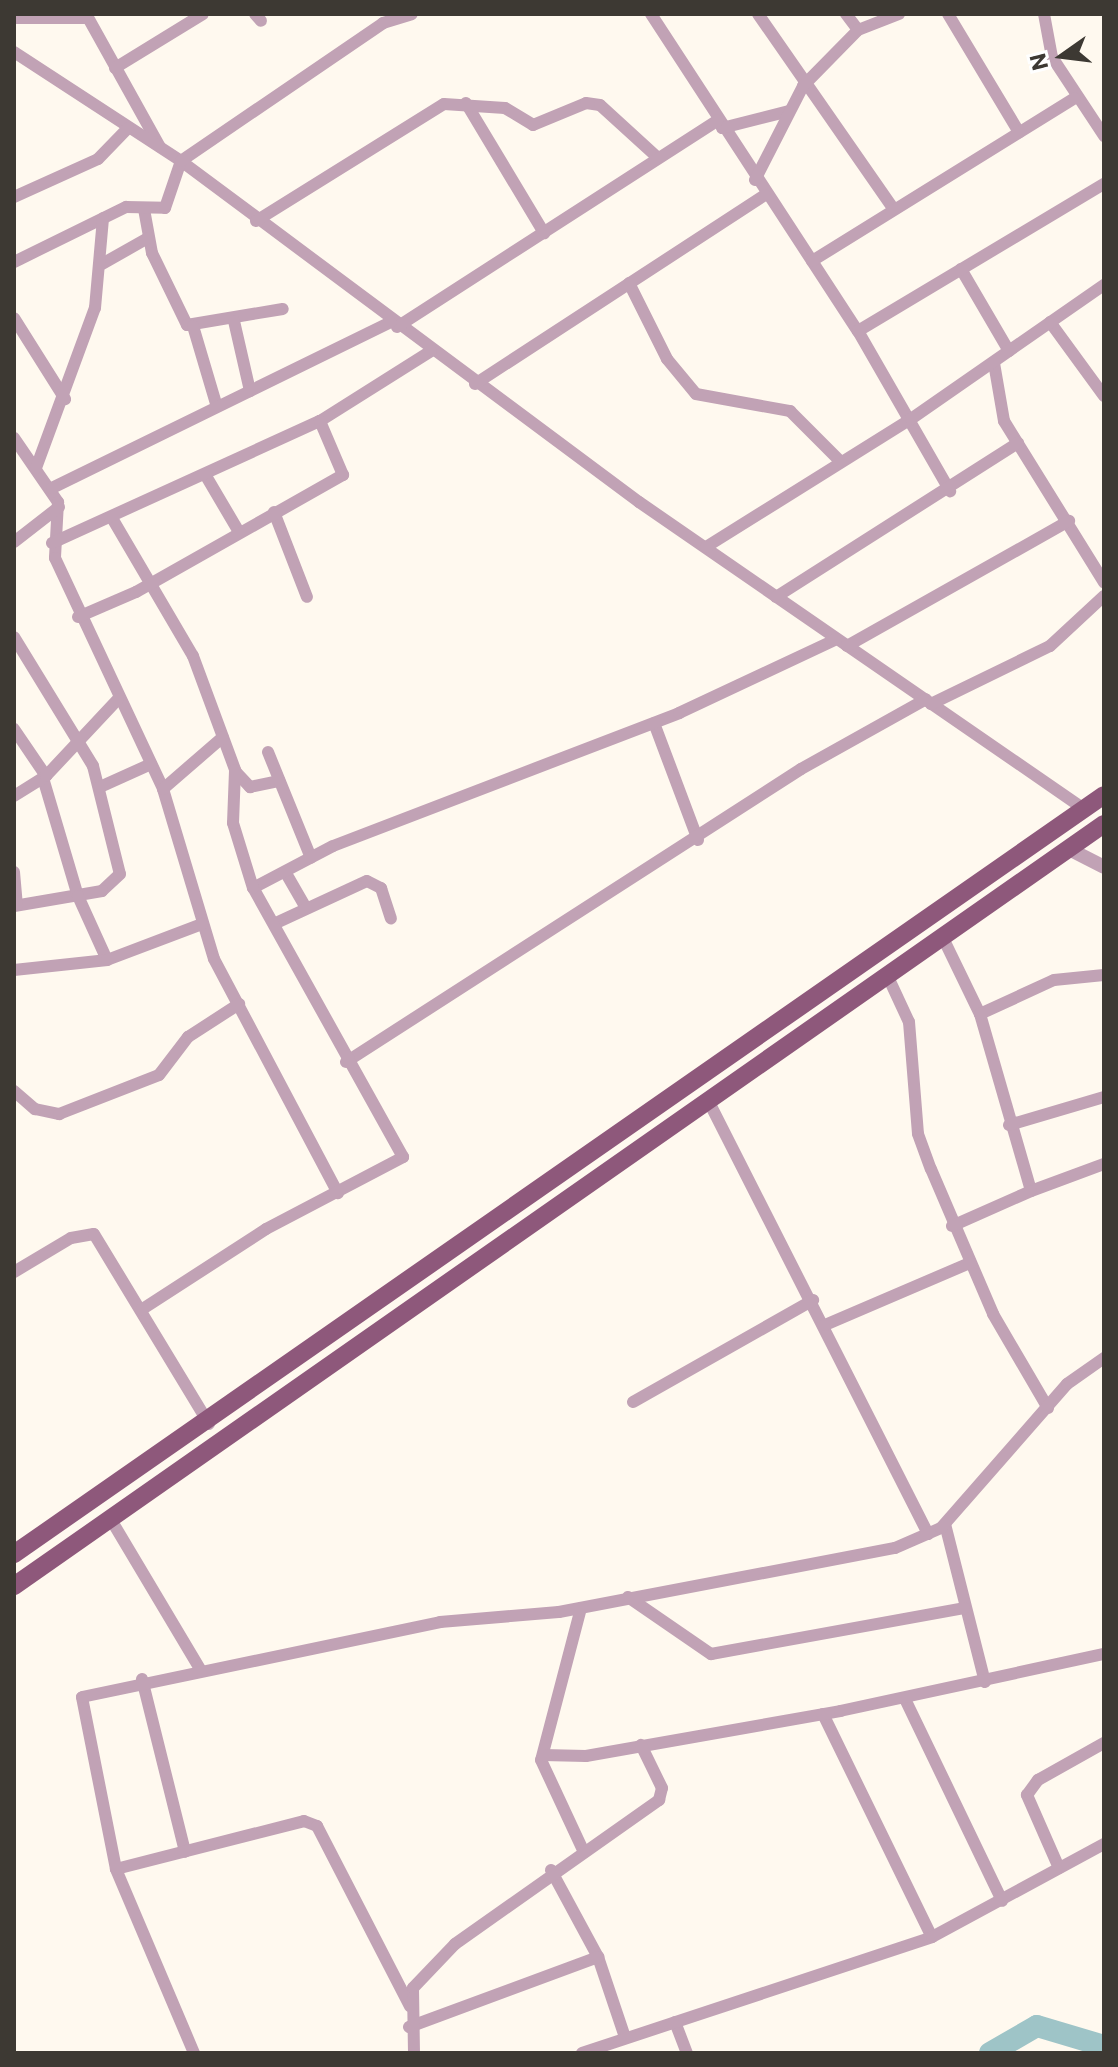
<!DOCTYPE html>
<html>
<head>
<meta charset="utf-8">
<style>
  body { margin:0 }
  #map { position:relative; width:1118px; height:2067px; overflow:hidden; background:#fff9ef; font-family:Commissioner,sans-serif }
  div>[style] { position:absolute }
  .river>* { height:22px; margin:-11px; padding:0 11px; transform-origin:11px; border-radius:11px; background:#9ec4c7 }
  .minor>* { height:12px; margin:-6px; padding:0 6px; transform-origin:6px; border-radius:6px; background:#c1a2b5 }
  .tertiary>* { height:14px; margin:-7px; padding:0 7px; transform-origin:7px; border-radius:7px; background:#c1a2b5 }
  .primary>* { height:18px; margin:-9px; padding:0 9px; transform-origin:9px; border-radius:9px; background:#8e587b }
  span { translate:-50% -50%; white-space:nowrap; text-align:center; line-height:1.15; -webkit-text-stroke:6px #fff; paint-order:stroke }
  .frame { position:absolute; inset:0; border:16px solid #3d3933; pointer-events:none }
  .north { position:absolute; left:1022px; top:16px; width:80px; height:80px; -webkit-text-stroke:6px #fff; paint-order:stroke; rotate:256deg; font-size:22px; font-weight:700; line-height:32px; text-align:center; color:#3d3933 }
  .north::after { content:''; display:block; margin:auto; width:28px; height:36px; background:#3d3933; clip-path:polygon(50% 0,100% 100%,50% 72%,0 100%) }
</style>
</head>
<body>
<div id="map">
  <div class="river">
    <i style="left:990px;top:2053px;width:54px;rotate:-29.9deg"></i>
    <i style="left:1037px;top:2026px;width:70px;rotate:16.6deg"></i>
  </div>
  <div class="minor">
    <i style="left:86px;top:14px;width:152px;rotate:60.9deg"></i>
    <i style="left:255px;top:14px;width:9px;rotate:49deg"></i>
    <i style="left:651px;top:14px;width:379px;rotate:56.9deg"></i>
    <i style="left:858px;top:331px;width:185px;rotate:60.1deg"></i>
    <i style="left:758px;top:14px;width:236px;rotate:55.2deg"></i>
    <i style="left:846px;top:14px;width:20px;rotate:53deg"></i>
    <i style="left:858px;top:30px;width:44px;rotate:-21.3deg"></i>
    <i style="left:948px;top:14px;width:138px;rotate:59deg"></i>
    <i style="left:1044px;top:14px;width:44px;rotate:79.5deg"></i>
    <i style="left:1052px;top:57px;width:95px;rotate:56.6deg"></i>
    <i style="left:14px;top:18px;width:74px"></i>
    <i style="left:14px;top:52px;width:199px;rotate:33.1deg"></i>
    <i style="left:181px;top:161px;width:571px;rotate:36.67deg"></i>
    <i style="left:639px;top:502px;width:541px;rotate:34.6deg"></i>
    <i style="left:115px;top:68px;width:103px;rotate:-31.5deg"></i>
    <i style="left:466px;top:103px;width:152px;rotate:59deg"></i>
    <i style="left:722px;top:128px;width:69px;rotate:-14.2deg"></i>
    <i style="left:755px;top:180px;width:106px;rotate:-62.9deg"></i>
    <i style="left:803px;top:86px;width:78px;rotate:-45.5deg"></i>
    <i style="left:14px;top:197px;width:92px;rotate:-24.3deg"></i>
    <i style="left:98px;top:159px;width:43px;rotate:-45.9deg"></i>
    <i style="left:144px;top:209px;width:45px;rotate:79.7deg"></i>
    <i style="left:152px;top:253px;width:80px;rotate:64.1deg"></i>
    <i style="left:187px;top:325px;width:97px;rotate:-9.5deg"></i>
    <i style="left:256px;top:221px;width:221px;rotate:-31.9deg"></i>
    <i style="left:444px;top:104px;width:61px;rotate:3.8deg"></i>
    <i style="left:505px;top:108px;width:33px;rotate:31deg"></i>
    <i style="left:533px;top:125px;width:57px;rotate:-22.5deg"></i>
    <i style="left:586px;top:103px;width:14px;rotate:8deg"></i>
    <i style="left:600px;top:105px;width:77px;rotate:42.4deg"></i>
    <i style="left:812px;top:261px;width:309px;rotate:-31.8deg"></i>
    <i style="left:14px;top:262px;width:125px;rotate:-26.2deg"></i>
    <i style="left:126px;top:207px;width:39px;rotate:1deg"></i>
    <i style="left:165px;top:208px;width:50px;rotate:-71.2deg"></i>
    <i style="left:181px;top:161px;width:245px;rotate:-34.3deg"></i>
    <i style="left:383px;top:23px;width:30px;rotate:-17deg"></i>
    <i style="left:102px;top:264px;width:53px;rotate:-29.5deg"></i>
    <i style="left:961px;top:269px;width:95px;rotate:59.7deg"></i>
    <i style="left:629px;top:283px;width:85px;rotate:63.4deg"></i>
    <i style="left:667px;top:359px;width:45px;rotate:50.4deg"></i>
    <i style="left:696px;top:394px;width:96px;rotate:10.3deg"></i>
    <i style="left:790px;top:411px;width:71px;rotate:45deg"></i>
    <i style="left:14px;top:318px;width:96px;rotate:57.8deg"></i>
    <i style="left:234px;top:321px;width:72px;rotate:77.1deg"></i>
    <i style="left:1050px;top:322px;width:92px;rotate:53.9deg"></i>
    <i style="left:193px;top:326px;width:84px;rotate:73.5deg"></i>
    <i style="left:397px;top:327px;width:381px;rotate:-32.8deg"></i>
    <i style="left:858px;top:331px;width:287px;rotate:-30.9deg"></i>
    <i style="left:994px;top:363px;width:59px;rotate:80.2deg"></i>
    <i style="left:1004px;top:421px;width:190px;rotate:58.2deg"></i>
    <i style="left:475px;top:384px;width:346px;rotate:-33.1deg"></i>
    <i style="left:14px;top:438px;width:78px;rotate:55.5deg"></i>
    <i style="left:58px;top:502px;width:56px;rotate:93.1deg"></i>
    <i style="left:55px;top:558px;width:255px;rotate:64.9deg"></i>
    <i style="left:163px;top:789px;width:177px;rotate:73.3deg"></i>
    <i style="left:214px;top:959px;width:265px;rotate:62.1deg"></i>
    <i style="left:36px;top:468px;width:171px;rotate:-69.8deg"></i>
    <i style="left:95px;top:308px;width:90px;rotate:-84.9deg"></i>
    <i style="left:206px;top:476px;width:65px;rotate:59.5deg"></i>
    <i style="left:52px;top:488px;width:377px;rotate:-26.1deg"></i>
    <i style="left:274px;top:512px;width:91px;rotate:68.8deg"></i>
    <i style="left:112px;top:518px;width:160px;rotate:59.6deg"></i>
    <i style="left:193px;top:656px;width:124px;rotate:69.7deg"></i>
    <i style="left:236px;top:772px;width:21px;rotate:47deg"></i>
    <i style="left:250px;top:787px;width:30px;rotate:-12deg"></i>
    <i style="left:14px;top:542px;width:57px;rotate:-37.9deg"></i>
    <i style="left:52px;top:543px;width:294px;rotate:-24.5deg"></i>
    <i style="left:320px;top:421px;width:131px;rotate:-32.2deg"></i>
    <i style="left:706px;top:547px;width:242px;rotate:-32deg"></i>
    <i style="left:911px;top:419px;width:235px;rotate:-34.8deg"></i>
    <i style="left:776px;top:597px;width:287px;rotate:-32.5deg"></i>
    <i style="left:78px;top:617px;width:63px;rotate:-23.3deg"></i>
    <i style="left:136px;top:592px;width:238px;rotate:-29.5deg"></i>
    <i style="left:343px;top:475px;width:59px;rotate:-113.1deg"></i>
    <i style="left:14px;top:637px;width:151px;rotate:58.5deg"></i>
    <i style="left:93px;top:766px;width:111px;rotate:76deg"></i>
    <i style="left:120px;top:874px;width:25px;rotate:137deg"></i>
    <i style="left:102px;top:891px;width:89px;rotate:170.3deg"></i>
    <i style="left:847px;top:646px;width:255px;rotate:-29.4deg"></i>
    <i style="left:931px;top:704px;width:132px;rotate:-26deg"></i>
    <i style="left:1050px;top:646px;width:74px;rotate:-42.8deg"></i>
    <i style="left:654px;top:723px;width:125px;rotate:69.4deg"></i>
    <i style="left:14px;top:729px;width:57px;rotate:55.8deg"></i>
    <i style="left:268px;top:752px;width:114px;rotate:67.9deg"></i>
    <i style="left:43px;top:778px;width:123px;rotate:73.5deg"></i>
    <i style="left:78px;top:896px;width:70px;rotate:65.6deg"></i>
    <i style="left:100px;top:787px;width:56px;rotate:-24.3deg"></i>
    <i style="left:163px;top:789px;width:79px;rotate:-40.9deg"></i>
    <i style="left:14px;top:796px;width:38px;rotate:-32deg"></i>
    <i style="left:46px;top:776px;width:105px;rotate:-46.9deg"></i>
    <i style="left:14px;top:872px;width:33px;rotate:85deg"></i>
    <i style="left:287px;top:875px;width:34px;rotate:60deg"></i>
    <i style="left:253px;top:888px;width:90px;rotate:-27.7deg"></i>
    <i style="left:333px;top:846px;width:371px;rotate:-21deg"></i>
    <i style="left:679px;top:713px;width:174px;rotate:-25.1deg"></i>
    <i style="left:276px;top:923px;width:100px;rotate:-24.8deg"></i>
    <i style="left:367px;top:881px;width:16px;rotate:27deg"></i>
    <i style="left:381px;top:888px;width:32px;rotate:72deg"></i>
    <i style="left:944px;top:940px;width:82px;rotate:64.1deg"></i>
    <i style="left:980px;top:1014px;width:184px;rotate:73.9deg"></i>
    <i style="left:1031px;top:1191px;width:78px;rotate:-20.3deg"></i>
    <i style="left:14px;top:970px;width:94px;rotate:-6.1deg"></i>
    <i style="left:107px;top:960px;width:102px;rotate:-20.8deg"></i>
    <i style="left:889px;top:979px;width:47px;rotate:65.1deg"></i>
    <i style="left:909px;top:1022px;width:112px;rotate:85.4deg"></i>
    <i style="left:918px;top:1134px;width:37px;rotate:70deg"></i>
    <i style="left:931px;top:1169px;width:158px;rotate:66.8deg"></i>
    <i style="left:993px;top:1314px;width:109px;rotate:59.7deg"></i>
    <i style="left:980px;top:1014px;width:81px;rotate:-24.7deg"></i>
    <i style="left:1054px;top:980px;width:50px;rotate:-5.7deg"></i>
    <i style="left:346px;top:1062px;width:541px;rotate:-32.78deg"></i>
    <i style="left:801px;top:769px;width:143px;rotate:-29.2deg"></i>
    <i style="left:14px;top:1091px;width:28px;rotate:41deg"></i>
    <i style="left:35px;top:1109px;width:25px;rotate:12deg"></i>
    <i style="left:59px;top:1114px;width:107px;rotate:-21.3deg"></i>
    <i style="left:159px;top:1075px;width:48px;rotate:-52.7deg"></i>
    <i style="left:188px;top:1037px;width:61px;rotate:-32.9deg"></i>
    <i style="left:711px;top:1106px;width:480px;rotate:63.1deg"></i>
    <i style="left:1009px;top:1125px;width:99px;rotate:-16.4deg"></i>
    <i style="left:952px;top:1226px;width:86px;rotate:-23.9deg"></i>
    <i style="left:14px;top:1272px;width:66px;rotate:-30.8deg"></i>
    <i style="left:71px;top:1238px;width:23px;rotate:-10deg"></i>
    <i style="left:94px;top:1234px;width:222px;rotate:58.8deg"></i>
    <i style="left:141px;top:1310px;width:149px;rotate:-32.9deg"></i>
    <i style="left:266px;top:1229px;width:155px;rotate:-27.7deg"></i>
    <i style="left:403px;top:1157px;width:308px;rotate:-119.1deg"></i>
    <i style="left:253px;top:888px;width:68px;rotate:-107.1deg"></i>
    <i style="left:233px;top:823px;width:53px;rotate:-87.8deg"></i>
    <i style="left:825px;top:1325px;width:158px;rotate:-23.2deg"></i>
    <i style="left:633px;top:1402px;width:207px;rotate:-29.5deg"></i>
    <i style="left:113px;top:1523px;width:170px;rotate:59.2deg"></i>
    <i style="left:945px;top:1524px;width:163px;rotate:75.8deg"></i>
    <i style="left:628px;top:1597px;width:101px;rotate:34.5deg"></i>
    <i style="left:711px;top:1654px;width:257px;rotate:-10.3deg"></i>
    <i style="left:581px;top:1608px;width:157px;rotate:104.7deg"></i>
    <i style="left:541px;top:1760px;width:97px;rotate:65deg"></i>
    <i style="left:142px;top:1679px;width:178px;rotate:76deg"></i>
    <i style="left:905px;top:1699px;width:224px;rotate:64.3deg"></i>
    <i style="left:823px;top:1714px;width:248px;rotate:64deg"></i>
    <i style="left:543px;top:1755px;width:43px;rotate:1.3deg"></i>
    <i style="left:586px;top:1756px;width:258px;rotate:-10deg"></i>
    <i style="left:840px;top:1711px;width:270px;rotate:-12.2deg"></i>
    <i style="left:1059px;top:1868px;width:80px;rotate:-113.7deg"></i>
    <i style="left:1027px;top:1795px;width:19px;rotate:-54deg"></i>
    <i style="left:1038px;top:1780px;width:76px;rotate:-29.3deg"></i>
    <i style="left:116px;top:1869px;width:194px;rotate:-14.3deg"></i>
    <i style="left:304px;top:1821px;width:14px;rotate:21deg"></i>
    <i style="left:317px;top:1826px;width:203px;rotate:62.7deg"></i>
    <i style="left:551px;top:1870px;width:99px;rotate:61.6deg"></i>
    <i style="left:598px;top:1957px;width:84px;rotate:71.4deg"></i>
    <i style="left:675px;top:2022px;width:33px;rotate:69deg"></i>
    <i style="left:409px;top:2027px;width:202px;rotate:-20.3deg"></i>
    <i style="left:194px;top:2053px;width:200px;rotate:-113deg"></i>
    <i style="left:116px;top:1869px;width:175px;rotate:-101.2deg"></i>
    <i style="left:82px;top:1697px;width:366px;rotate:-11.8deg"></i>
    <i style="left:440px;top:1622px;width:119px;rotate:-4.8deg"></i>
    <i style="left:559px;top:1612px;width:342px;rotate:-10.8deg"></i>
    <i style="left:895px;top:1548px;width:50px;rotate:-23.5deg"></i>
    <i style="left:941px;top:1528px;width:191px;rotate:-48.8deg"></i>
    <i style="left:1067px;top:1384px;width:45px;rotate:-35.1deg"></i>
    <i style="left:414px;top:2053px;width:65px;rotate:-90.9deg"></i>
    <i style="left:413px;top:1988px;width:61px;rotate:-46.3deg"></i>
    <i style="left:455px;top:1944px;width:250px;rotate:-35.2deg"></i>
    <i style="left:659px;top:1800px;width:12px;rotate:-76deg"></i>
    <i style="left:662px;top:1788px;width:48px;rotate:-116deg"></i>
    <i style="left:582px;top:2053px;width:369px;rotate:-18.3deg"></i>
    <i style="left:932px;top:1937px;width:196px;rotate:-28.4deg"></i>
  </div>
  <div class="tertiary">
    <i style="left:1069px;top:849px;width:39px;rotate:27deg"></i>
  </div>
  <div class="primary">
    <i style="left:14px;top:1554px;width:1328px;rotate:-34.85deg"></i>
    <i style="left:14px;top:1586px;width:1330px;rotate:-34.96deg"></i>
  </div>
  <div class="frame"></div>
  <div class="north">N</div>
</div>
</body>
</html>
